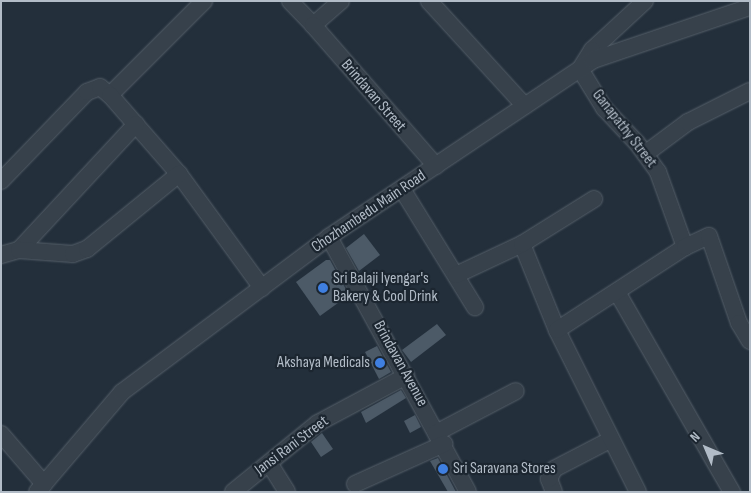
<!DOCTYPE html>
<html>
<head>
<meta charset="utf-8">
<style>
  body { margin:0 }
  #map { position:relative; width:751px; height:493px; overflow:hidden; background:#232f3b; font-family:"Sofia Sans Condensed",sans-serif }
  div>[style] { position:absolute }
  .building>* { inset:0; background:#4c5a67 }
  .roads { filter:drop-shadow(0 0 1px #555f69) drop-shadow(0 0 1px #555f69) }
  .minor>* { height:16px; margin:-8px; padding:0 8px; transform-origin:8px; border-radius:8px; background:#37414b }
  .dots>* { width:14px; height:14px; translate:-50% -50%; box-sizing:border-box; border:2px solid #1c2630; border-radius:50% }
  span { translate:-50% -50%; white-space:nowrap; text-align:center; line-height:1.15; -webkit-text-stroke:4.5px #1c2630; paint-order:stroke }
  .street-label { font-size:16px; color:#b2bcc7 }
  .poi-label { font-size:16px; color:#b2bcc7 }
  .left { translate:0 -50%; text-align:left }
  .right { translate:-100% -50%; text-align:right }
  .frame { position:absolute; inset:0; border:2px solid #b2bcc7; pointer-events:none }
  .north { position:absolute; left:681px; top:423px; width:50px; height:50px; -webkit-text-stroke:4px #1c2630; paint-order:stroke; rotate:315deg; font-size:14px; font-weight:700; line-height:20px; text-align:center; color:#b2bcc7 }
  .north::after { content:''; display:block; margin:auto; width:18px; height:22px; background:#b2bcc7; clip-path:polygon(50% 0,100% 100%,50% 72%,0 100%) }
</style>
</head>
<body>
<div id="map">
  <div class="building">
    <i style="clip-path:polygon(364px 234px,380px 255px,359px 271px,346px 248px)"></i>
    <i style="clip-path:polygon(326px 260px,330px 260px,349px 295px,320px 316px,296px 282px)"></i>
    <i style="clip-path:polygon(437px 324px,446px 335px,411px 362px,402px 350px)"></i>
    <i style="clip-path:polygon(377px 346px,391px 372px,379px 379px,365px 352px)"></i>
    <i style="clip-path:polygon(401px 390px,406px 398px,366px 423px,361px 412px)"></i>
    <i style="clip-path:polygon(415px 415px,421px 427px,410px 433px,404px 421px)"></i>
    <i style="clip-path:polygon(322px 433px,333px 449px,321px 457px,311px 442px)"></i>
    <i style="clip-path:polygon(438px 458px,456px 492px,448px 492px,430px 461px)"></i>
  </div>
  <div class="roads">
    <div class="minor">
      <i style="left:290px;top:1px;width:33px;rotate:46deg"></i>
      <i style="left:341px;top:1px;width:37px;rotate:139deg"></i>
      <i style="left:313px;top:25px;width:187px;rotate:48.9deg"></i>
      <i style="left:429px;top:1px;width:142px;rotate:47.6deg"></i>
      <i style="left:645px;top:1px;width:72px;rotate:137.2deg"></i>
      <i style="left:592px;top:50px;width:22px;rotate:122deg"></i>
      <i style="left:580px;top:69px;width:46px;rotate:58.4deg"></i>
      <i style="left:604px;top:108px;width:48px;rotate:46.7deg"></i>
      <i style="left:637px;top:143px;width:36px;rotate:54deg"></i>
      <i style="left:658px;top:172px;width:80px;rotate:70.2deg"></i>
      <i style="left:110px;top:95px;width:133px;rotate:-45deg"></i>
      <i style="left:645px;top:154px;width:54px;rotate:-36.7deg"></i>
      <i style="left:688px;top:122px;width:69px;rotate:-26.6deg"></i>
      <i style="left:1px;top:181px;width:124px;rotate:-46deg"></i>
      <i style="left:87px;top:92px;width:14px;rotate:-21deg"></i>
      <i style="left:100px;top:87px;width:13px;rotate:39deg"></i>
      <i style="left:110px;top:95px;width:105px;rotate:48.9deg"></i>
      <i style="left:179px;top:174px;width:141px;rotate:53.9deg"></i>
      <i style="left:402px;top:189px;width:139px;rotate:58.3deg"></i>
      <i style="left:329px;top:237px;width:290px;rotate:61.4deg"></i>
      <i style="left:522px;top:244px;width:93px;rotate:67.9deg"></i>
      <i style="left:19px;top:250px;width:172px;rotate:-47.1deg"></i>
      <i style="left:1px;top:255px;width:19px;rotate:-16deg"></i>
      <i style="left:19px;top:250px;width:54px;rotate:4.2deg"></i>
      <i style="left:73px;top:254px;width:15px;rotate:-20deg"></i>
      <i style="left:87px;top:249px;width:119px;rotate:-39.2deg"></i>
      <i style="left:456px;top:275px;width:73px;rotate:-25.2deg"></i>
      <i style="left:522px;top:244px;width:85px;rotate:-32deg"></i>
      <i style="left:617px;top:292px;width:231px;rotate:60.1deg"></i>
      <i style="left:436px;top:433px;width:90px;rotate:-27.7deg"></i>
      <i style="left:1px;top:434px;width:66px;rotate:49.3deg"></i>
      <i style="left:269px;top:463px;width:34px;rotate:58deg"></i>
      <i style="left:355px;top:484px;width:98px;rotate:-24.2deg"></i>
      <i style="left:37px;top:492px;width:131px;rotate:-49.6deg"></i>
      <i style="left:122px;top:392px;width:259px;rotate:-36.8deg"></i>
      <i style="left:329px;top:237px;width:318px;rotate:-33.8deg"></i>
      <i style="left:593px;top:60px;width:166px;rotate:-18.7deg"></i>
      <i style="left:233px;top:492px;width:109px;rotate:-39.1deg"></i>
      <i style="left:318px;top:423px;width:100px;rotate:-28.1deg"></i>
      <i style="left:554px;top:492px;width:14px;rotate:-111deg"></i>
      <i style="left:549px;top:479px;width:11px;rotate:-63deg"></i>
      <i style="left:554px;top:469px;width:63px;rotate:-27.4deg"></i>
      <i style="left:638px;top:492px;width:181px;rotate:-116.6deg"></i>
      <i style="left:557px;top:330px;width:153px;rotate:-33deg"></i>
      <i style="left:685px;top:247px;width:26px;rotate:-25deg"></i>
      <i style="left:709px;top:236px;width:92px;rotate:71deg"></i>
      <i style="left:739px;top:323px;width:21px;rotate:59deg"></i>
    </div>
  </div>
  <div class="dots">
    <i style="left:323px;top:288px;background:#3f7fe0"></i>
    <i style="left:380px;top:363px;background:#3f7fe0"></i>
    <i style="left:443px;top:469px;background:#3f7fe0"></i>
  </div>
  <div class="street-label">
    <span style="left:373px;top:96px;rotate:49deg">Brindavan Street</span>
    <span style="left:624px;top:129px;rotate:52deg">Ganapathy Street</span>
    <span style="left:369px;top:212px;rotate:-34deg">Chozhambedu Main Road</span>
    <span style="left:400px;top:364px;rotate:61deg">Brindavan Avenue</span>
    <span style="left:292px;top:446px;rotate:-37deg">Jansi Rani Street</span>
  </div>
  <div class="poi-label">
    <span class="left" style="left:333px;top:288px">Sri Balaji Iyengar's<br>Bakery &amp; Cool Drink</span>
    <span class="right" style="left:370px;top:363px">Akshaya Medicals</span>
    <span class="left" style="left:453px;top:469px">Sri Saravana Stores</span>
  </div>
  <div class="frame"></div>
  <div class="north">N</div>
</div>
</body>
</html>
